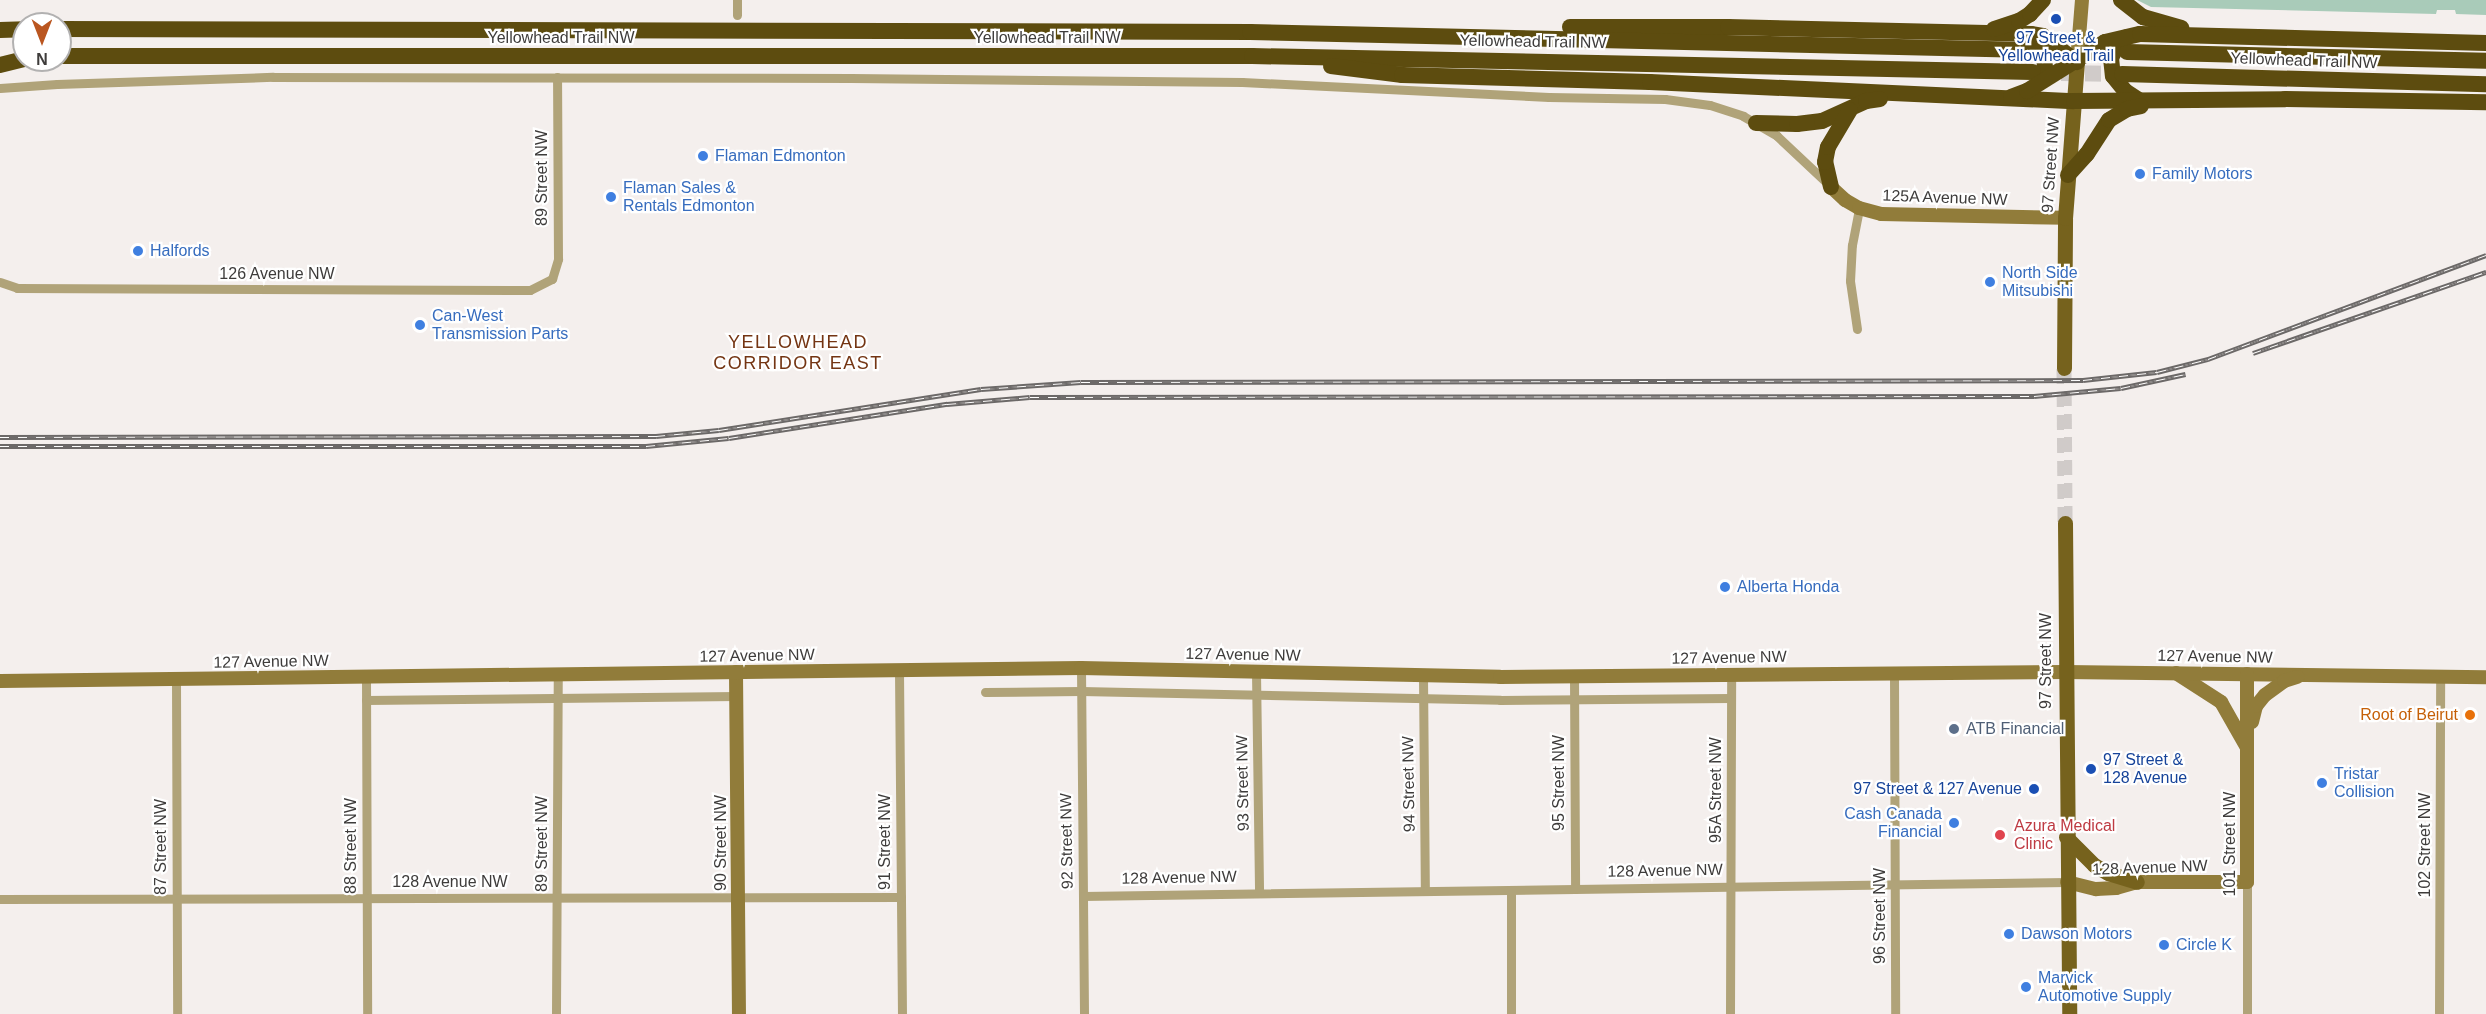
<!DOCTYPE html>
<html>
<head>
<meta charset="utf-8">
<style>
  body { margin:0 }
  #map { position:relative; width:2486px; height:1014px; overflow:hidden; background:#f4efed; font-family:Arial,sans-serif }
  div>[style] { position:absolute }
  .green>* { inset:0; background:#a9cbb9 }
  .primary-tunnel>* { height:15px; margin-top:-7.5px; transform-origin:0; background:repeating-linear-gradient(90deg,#d0cbc9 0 15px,transparent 0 23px) }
  .highway-tunnel>* { height:16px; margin-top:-8px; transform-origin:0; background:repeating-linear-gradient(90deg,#d0cbc9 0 16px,transparent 0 24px) }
  .street>* { height:9px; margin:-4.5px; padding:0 4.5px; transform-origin:4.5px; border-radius:4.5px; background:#b0a379 }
  .secondary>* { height:14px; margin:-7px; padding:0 7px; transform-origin:7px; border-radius:7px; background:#917c3a }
  .primary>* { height:15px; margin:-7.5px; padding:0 7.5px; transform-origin:7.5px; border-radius:7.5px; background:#76621d }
  .highway>* { height:16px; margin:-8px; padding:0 8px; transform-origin:8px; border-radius:8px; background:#5d4c0f }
  .rail>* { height:5px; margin-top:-2.5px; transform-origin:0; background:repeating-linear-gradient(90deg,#fff 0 9px,#6c6968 0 18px); box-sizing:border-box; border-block:2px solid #6c6968 }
  .dots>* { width:16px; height:16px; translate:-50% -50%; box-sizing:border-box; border:3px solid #fff; border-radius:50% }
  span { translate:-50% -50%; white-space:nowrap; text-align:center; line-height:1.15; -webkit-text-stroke:4.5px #fff; paint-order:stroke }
  .street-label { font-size:16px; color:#3e3c3b }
  .transit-label { font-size:16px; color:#164399 }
  .left { translate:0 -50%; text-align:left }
  .right { translate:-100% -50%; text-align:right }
  .shop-label { font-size:16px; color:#366cbe }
  .food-label { font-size:16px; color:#c56008 }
  .service-label { font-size:16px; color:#4e5e75 }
  .health-label { font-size:16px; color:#be3a42 }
  .neighbourhood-label { font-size:18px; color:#743513; letter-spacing:1.5px }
  .north { position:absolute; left:12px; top:12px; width:60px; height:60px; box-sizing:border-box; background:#fff; border:2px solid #b2b1b1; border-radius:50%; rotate:180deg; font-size:16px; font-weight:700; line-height:24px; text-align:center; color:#3e3c3b }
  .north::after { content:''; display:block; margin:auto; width:21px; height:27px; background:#ba5620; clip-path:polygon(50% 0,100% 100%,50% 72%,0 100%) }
</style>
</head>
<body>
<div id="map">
  <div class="green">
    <i style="clip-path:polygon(2137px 0,2486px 0,2486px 15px,2456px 14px,2455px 10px,2437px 10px,2436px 14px,2151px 7px)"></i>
  </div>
  <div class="primary-tunnel">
    <i style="left:2064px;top:368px;width:155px;rotate:89.6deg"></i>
  </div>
  <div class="highway-tunnel">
    <i style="left:2061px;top:73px;width:61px;rotate:0.9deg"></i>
  </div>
  <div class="street">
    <i style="left:737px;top:0;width:15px;rotate:90deg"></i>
    <i style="left:0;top:88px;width:57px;rotate:-4deg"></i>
    <i style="left:57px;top:84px;width:216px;rotate:-1.9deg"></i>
    <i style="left:273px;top:77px;width:578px;rotate:0.1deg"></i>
    <i style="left:851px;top:78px;width:391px;rotate:0.6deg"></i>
    <i style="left:1242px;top:82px;width:307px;rotate:2.8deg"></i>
    <i style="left:1549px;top:97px;width:116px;rotate:1deg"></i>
    <i style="left:1665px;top:99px;width:45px;rotate:7.6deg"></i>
    <i style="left:1710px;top:105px;width:35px;rotate:18deg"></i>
    <i style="left:1743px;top:116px;width:39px;rotate:30deg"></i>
    <i style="left:1777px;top:136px;width:69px;rotate:43.2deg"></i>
    <i style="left:0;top:282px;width:18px;rotate:19deg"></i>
    <i style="left:17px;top:288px;width:513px;rotate:0.22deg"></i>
    <i style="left:530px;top:290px;width:25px;rotate:-27deg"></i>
    <i style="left:552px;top:279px;width:21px;rotate:-73deg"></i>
    <i style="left:558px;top:259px;width:182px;rotate:-90.3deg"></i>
    <i style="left:1857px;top:329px;width:49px;rotate:-98.3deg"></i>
    <i style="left:1850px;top:281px;width:36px;rotate:-87deg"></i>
    <i style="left:1852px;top:245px;width:38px;rotate:-79deg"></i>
    <i style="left:1081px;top:668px;width:346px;rotate:89.5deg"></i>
    <i style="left:899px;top:671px;width:343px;rotate:89.5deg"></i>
    <i style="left:1256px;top:672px;width:221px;rotate:89.2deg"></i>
    <i style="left:1894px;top:673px;width:341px;rotate:89.8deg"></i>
    <i style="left:1423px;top:676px;width:215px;rotate:89.5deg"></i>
    <i style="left:1574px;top:676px;width:213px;rotate:89.7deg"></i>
    <i style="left:366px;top:678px;width:336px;rotate:89.8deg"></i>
    <i style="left:176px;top:680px;width:334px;rotate:89.8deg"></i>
    <i style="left:985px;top:692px;width:96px;rotate:-0.6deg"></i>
    <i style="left:1081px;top:691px;width:419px;rotate:1.2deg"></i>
    <i style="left:1500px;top:700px;width:231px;rotate:-0.5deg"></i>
    <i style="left:366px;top:700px;width:371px;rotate:-0.6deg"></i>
    <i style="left:2247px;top:882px;width:132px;rotate:90deg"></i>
    <i style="left:1083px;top:896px;width:984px;rotate:-0.82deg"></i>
    <i style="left:0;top:899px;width:901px;rotate:-0.13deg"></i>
    <i style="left:556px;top:1014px;width:339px;rotate:-89.7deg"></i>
    <i style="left:1511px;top:1014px;width:124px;rotate:-90deg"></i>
    <i style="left:1730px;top:1014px;width:339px;rotate:-89.8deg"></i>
    <i style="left:2439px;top:1014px;width:338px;rotate:-89.8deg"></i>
  </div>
  <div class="secondary">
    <i style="left:2077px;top:62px;width:62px;rotate:-85.4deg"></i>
    <i style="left:1831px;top:187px;width:19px;rotate:43deg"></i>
    <i style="left:1845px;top:200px;width:16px;rotate:30deg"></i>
    <i style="left:1859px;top:208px;width:23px;rotate:15deg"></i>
    <i style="left:1881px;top:214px;width:184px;rotate:1.2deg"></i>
    <i style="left:736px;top:672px;width:342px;rotate:89.5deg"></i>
    <i style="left:2176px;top:673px;width:54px;rotate:32.8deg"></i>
    <i style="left:2221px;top:702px;width:51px;rotate:60.4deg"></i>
    <i style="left:0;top:681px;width:1081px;rotate:-0.69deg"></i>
    <i style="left:1081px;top:668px;width:419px;rotate:1.2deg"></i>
    <i style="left:1500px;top:677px;width:565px;rotate:-0.51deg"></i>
    <i style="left:2065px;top:672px;width:421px;rotate:0.7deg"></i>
    <i style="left:2252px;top:722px;width:16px;rotate:-76deg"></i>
    <i style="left:2256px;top:706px;width:14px;rotate:-51deg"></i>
    <i style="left:2265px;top:695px;width:24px;rotate:-36deg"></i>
    <i style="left:2284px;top:681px;width:14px;rotate:-17deg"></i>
    <i style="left:2067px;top:882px;width:30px;rotate:14deg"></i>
    <i style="left:2096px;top:889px;width:20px;rotate:-3deg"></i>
    <i style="left:2116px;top:888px;width:22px;rotate:-16deg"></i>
    <i style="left:2137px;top:882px;width:110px"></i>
    <i style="left:2247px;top:882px;width:208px;rotate:-90deg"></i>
  </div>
  <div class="primary">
    <i style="left:2064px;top:368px;width:150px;rotate:-89.6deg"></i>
    <i style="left:2065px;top:218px;width:156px;rotate:-85.6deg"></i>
    <i style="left:2065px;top:523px;width:491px;rotate:89.5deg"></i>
    <i style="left:2066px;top:837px;width:40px;rotate:45deg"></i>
    <i style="left:2094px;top:865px;width:16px;rotate:30deg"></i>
    <i style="left:2108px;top:873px;width:30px;rotate:17deg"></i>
  </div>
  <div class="highway">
    <i style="left:2121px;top:0;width:28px;rotate:38deg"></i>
    <i style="left:2143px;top:17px;width:40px;rotate:16deg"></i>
    <i style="left:1570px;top:27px;width:158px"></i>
    <i style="left:1728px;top:27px;width:303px;rotate:1.3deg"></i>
    <i style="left:2031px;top:34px;width:12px;rotate:9deg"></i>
    <i style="left:2043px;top:36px;width:43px;rotate:37.4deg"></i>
    <i style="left:60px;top:29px;width:1190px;rotate:0.14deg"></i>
    <i style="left:1250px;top:32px;width:780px;rotate:1.32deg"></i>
    <i style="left:1994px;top:29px;width:26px;rotate:-18deg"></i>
    <i style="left:2019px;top:21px;width:13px;rotate:-32deg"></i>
    <i style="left:2030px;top:14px;width:19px;rotate:-47deg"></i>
    <i style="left:0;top:30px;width:24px;rotate:-2deg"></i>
    <i style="left:2024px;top:37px;width:9px;rotate:21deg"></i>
    <i style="left:2032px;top:40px;width:18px;rotate:49deg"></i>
    <i style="left:2044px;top:54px;width:14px;rotate:86deg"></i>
    <i style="left:2045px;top:68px;width:17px;rotate:114deg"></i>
    <i style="left:2127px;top:37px;width:18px;rotate:133deg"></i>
    <i style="left:2115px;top:50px;width:9px;rotate:117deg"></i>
    <i style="left:2111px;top:58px;width:18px;rotate:84deg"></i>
    <i style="left:2113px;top:76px;width:19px;rotate:51deg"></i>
    <i style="left:2125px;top:91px;width:20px;rotate:33deg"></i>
    <i style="left:2127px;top:52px;width:359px;rotate:1.4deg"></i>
    <i style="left:60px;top:56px;width:1192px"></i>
    <i style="left:1252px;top:56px;width:781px;rotate:1.17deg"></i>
    <i style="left:0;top:65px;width:25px;rotate:-14deg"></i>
    <i style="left:1331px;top:66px;width:72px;rotate:7.2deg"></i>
    <i style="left:1402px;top:75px;width:248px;rotate:1.6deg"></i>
    <i style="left:1650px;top:82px;width:424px;rotate:2.6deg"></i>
    <i style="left:2074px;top:101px;width:211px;rotate:-0.5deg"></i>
    <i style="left:2285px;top:99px;width:201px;rotate:0.9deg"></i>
    <i style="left:2122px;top:74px;width:364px;rotate:1.6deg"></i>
    <i style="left:2011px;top:97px;width:17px;rotate:-21deg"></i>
    <i style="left:2027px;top:91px;width:92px;rotate:-32.1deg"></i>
    <i style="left:2105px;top:42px;width:36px;rotate:-13deg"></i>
    <i style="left:2140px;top:34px;width:346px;rotate:1.5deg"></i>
    <i style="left:1756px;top:123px;width:41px;rotate:1.4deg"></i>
    <i style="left:1797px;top:124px;width:25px;rotate:-7deg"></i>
    <i style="left:1822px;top:121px;width:48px;rotate:-24.4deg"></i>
    <i style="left:1866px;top:101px;width:14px;rotate:-8deg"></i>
    <i style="left:2068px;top:175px;width:28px;rotate:-48deg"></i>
    <i style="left:2087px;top:154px;width:40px;rotate:-57.1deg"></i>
    <i style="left:2109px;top:120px;width:21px;rotate:-31deg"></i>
    <i style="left:2127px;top:109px;width:14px;rotate:-12deg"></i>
    <i style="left:1831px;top:187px;width:26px;rotate:-103deg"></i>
    <i style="left:1825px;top:162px;width:15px;rotate:-79deg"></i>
    <i style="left:1828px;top:147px;width:43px;rotate:-59.3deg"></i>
  </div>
  <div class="rail">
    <i style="left:2253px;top:353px;width:247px;rotate:-19.2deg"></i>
    <i style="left:0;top:437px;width:656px;rotate:-0.09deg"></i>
    <i style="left:656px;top:436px;width:63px;rotate:-5.4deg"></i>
    <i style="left:719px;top:430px;width:265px;rotate:-8.9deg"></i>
    <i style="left:981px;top:389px;width:100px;rotate:-4deg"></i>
    <i style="left:1081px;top:382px;width:1002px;rotate:-0.11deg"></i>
    <i style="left:2083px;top:380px;width:74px;rotate:-6.2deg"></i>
    <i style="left:2157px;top:372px;width:53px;rotate:-14.3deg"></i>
    <i style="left:2208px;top:359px;width:297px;rotate:-20.5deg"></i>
    <i style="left:0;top:446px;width:646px"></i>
    <i style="left:646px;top:446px;width:83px;rotate:-5.5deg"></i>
    <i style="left:729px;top:438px;width:221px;rotate:-8.9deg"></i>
    <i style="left:947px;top:404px;width:83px;rotate:-4.8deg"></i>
    <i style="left:1030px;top:397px;width:1004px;rotate:-0.06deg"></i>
    <i style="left:2034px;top:396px;width:87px;rotate:-5.3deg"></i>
    <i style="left:2121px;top:388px;width:66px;rotate:-12.3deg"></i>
  </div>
  <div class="dots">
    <i style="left:2056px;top:19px;background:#1a4fb4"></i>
    <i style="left:703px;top:156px;background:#3f7fe0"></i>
    <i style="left:2140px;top:174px;background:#3f7fe0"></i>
    <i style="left:611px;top:197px;background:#3f7fe0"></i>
    <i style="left:138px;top:251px;background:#3f7fe0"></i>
    <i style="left:1990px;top:282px;background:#3f7fe0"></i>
    <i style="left:420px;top:325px;background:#3f7fe0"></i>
    <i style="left:1725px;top:587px;background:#3f7fe0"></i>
    <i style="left:2470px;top:715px;background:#e8710a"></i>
    <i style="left:1954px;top:729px;background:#5c6f8a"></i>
    <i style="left:2091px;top:769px;background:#1a4fb4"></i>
    <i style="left:2322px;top:783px;background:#3f7fe0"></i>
    <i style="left:2034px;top:789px;background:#1a4fb4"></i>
    <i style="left:1954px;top:823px;background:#3f7fe0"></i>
    <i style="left:2000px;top:835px;background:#e0444e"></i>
    <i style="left:2009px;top:934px;background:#3f7fe0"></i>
    <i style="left:2164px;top:945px;background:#3f7fe0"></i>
    <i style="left:2026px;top:987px;background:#3f7fe0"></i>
  </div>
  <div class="street-label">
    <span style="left:561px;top:38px">Yellowhead Trail NW</span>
    <span style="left:1047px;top:38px">Yellowhead Trail NW</span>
    <span style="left:1533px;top:42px;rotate:1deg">Yellowhead Trail NW</span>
    <span style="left:2304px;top:61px;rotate:2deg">Yellowhead Trail NW</span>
    <span style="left:2051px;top:165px;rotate:-86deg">97 Street NW</span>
    <span style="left:542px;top:178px;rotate:-90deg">89 Street NW</span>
    <span style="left:1945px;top:198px;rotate:2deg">125A Avenue NW</span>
    <span style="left:277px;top:274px">126 Avenue NW</span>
    <span style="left:1243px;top:655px;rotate:1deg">127 Avenue NW</span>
    <span style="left:757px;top:656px;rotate:-1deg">127 Avenue NW</span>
    <span style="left:2215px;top:657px;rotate:1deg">127 Avenue NW</span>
    <span style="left:1729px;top:658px;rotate:-1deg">127 Avenue NW</span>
    <span style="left:2046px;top:661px;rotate:-90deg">97 Street NW</span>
    <span style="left:271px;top:662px;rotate:-1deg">127 Avenue NW</span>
    <span style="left:1243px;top:783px;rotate:-91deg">93 Street NW</span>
    <span style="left:1559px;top:783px;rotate:-90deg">95 Street NW</span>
    <span style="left:1409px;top:784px;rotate:-91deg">94 Street NW</span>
    <span style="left:1716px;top:790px;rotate:-90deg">95A Street NW</span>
    <span style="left:1067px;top:841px;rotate:-91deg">92 Street NW</span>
    <span style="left:885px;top:842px;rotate:-90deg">91 Street NW</span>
    <span style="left:721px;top:843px;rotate:-90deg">90 Street NW</span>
    <span style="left:542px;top:844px;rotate:-90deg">89 Street NW</span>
    <span style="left:2230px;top:844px;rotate:-90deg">101 Street NW</span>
    <span style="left:2425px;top:845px;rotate:-90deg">102 Street NW</span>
    <span style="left:351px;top:846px;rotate:-90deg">88 Street NW</span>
    <span style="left:161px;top:847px;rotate:-90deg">87 Street NW</span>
    <span style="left:2150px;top:868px;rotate:-2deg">128 Avenue NW</span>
    <span style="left:1665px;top:871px;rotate:-1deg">128 Avenue NW</span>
    <span style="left:1179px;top:878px;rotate:-1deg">128 Avenue NW</span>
    <span style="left:450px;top:882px">128 Avenue NW</span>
    <span style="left:1880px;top:916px;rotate:-90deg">96 Street NW</span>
  </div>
  <div class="transit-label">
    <span style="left:2056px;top:47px">97 Street &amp;<br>Yellowhead Trail</span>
    <span class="left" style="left:2103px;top:769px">97 Street &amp;<br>128 Avenue</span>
    <span class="right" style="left:2022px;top:789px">97 Street &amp; 127 Avenue</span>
  </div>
  <div class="shop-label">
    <span class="left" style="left:715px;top:156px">Flaman Edmonton</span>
    <span class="left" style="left:2152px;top:174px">Family Motors</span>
    <span class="left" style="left:623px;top:197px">Flaman Sales &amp;<br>Rentals Edmonton</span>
    <span class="left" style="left:150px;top:251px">Halfords</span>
    <span class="left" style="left:2002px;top:282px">North Side<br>Mitsubishi</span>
    <span class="left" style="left:432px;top:325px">Can-West<br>Transmission Parts</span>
    <span class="left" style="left:1737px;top:587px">Alberta Honda</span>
    <span class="left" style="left:2334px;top:783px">Tristar<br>Collision</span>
    <span class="right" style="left:1942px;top:823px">Cash Canada<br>Financial</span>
    <span class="left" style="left:2021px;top:934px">Dawson Motors</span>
    <span class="left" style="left:2176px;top:945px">Circle K</span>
    <span class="left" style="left:2038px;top:987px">Marvick<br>Automotive Supply</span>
  </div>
  <div class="food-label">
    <span class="right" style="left:2458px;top:715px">Root of Beirut</span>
  </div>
  <div class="service-label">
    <span class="left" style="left:1966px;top:729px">ATB Financial</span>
  </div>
  <div class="health-label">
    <span class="left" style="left:2014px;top:835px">Azura Medical<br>Clinic</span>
  </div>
  <div class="neighbourhood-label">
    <span style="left:798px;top:353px">YELLOWHEAD<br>CORRIDOR EAST</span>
  </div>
  <div class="north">N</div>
</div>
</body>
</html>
